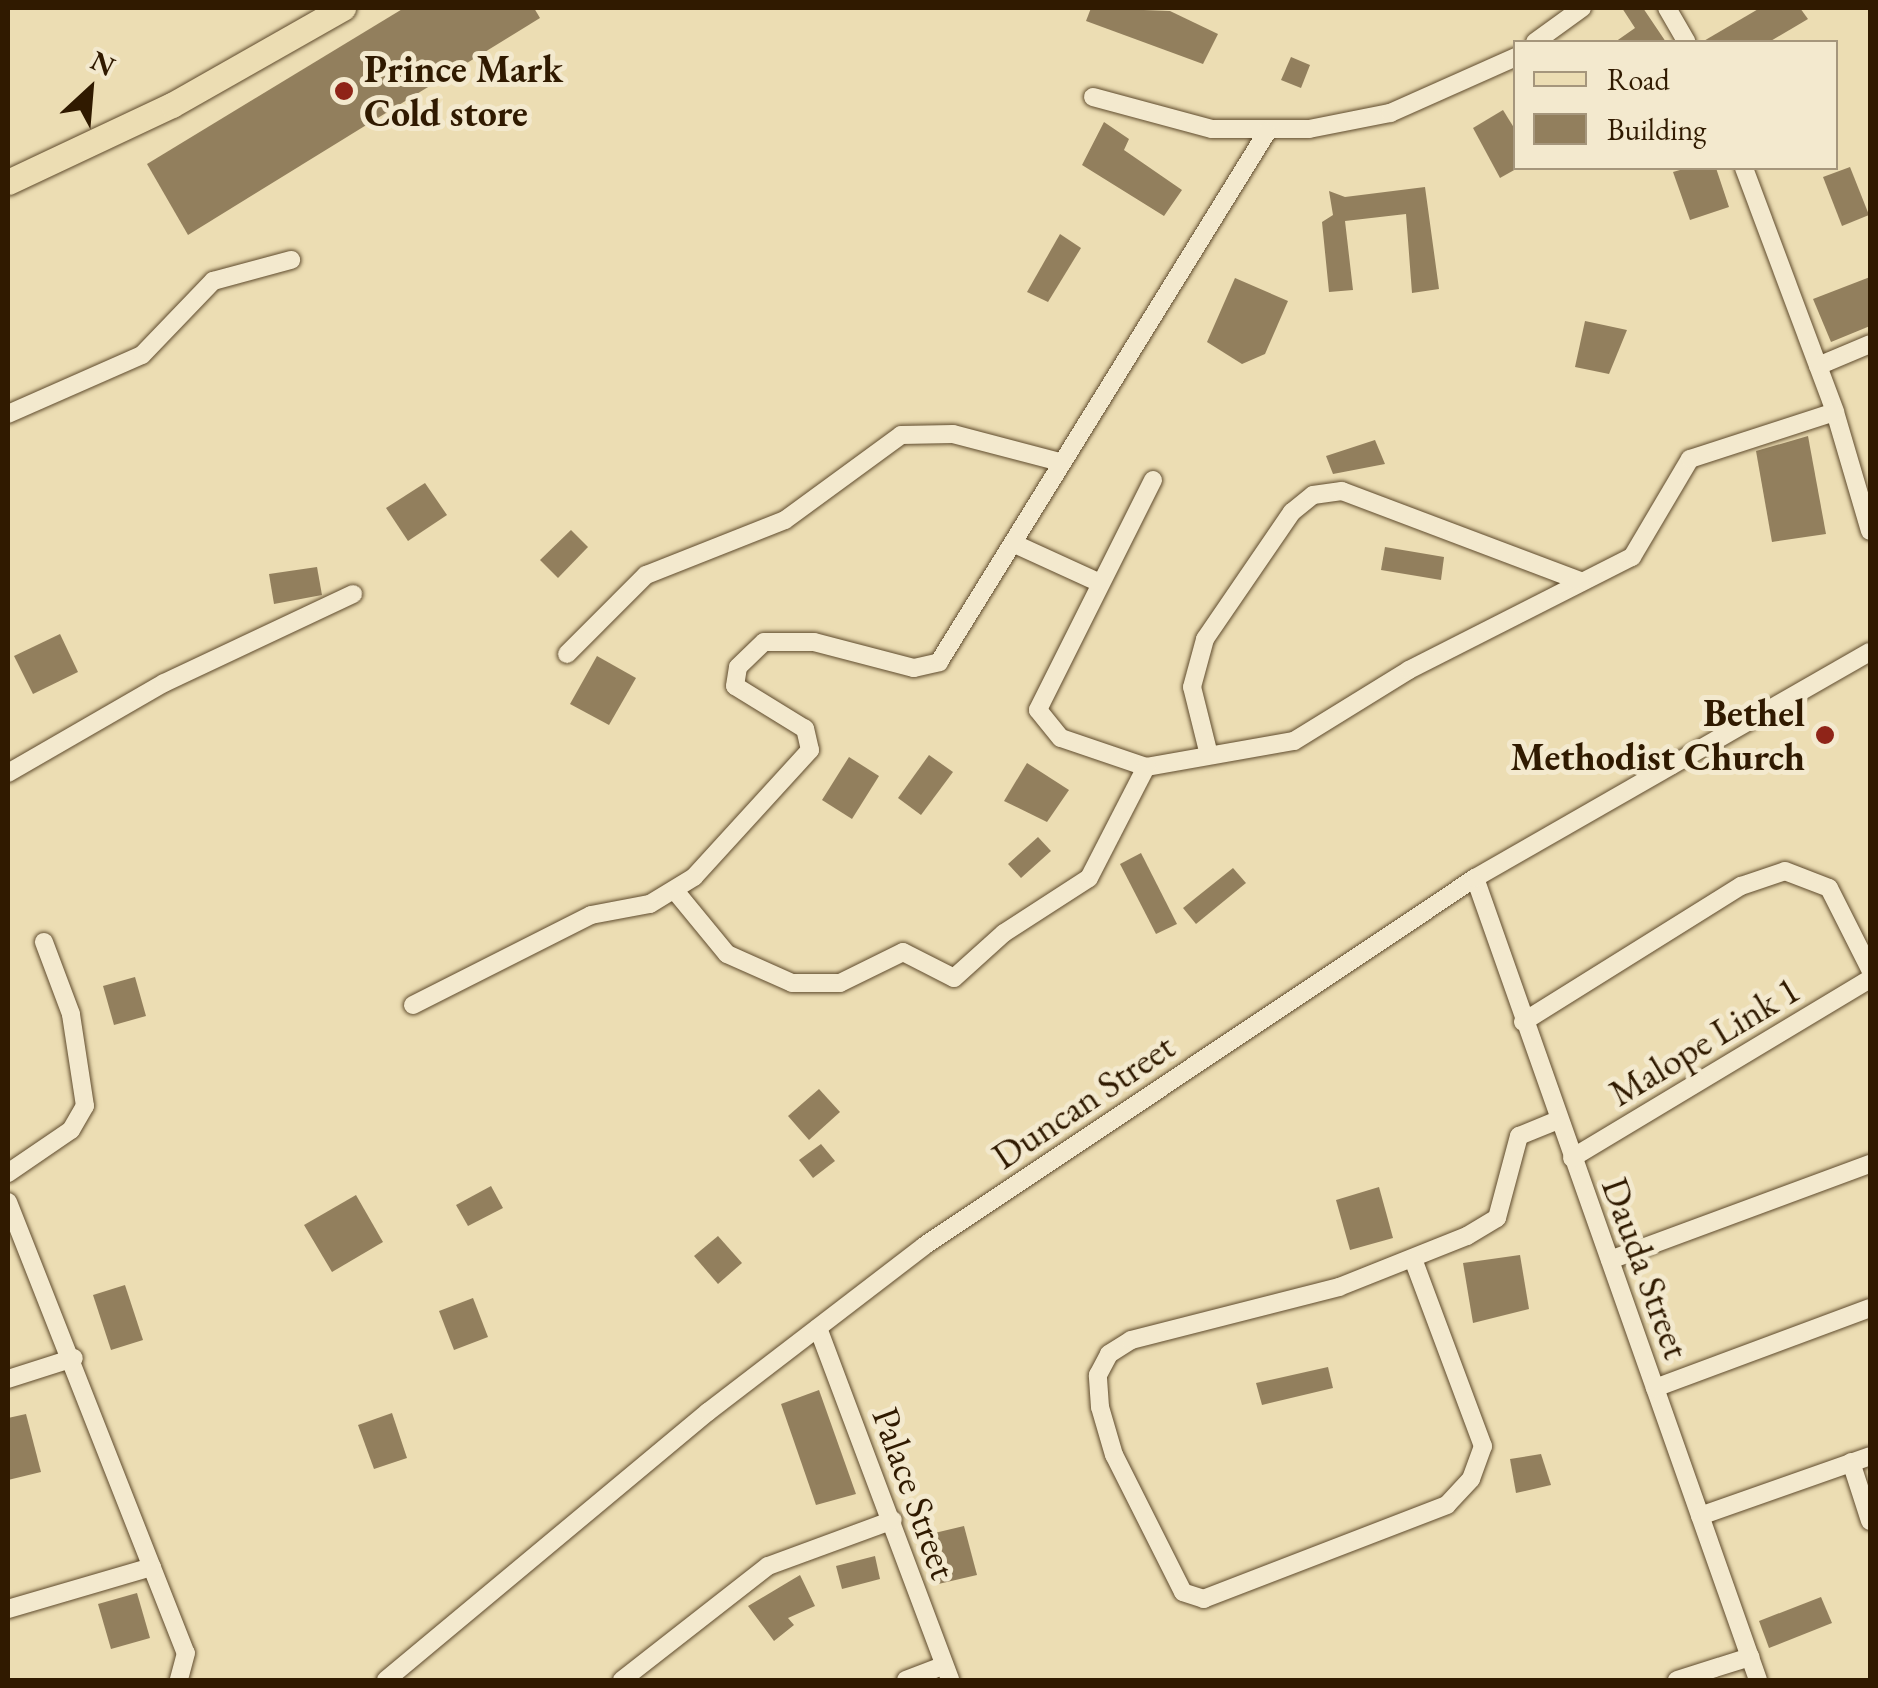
<!DOCTYPE html>
<html>
<head>
<meta charset="utf-8">
<style>
  body { margin:0 }
  #map { position:relative; width:1878px; height:1688px; overflow:hidden; background:#ecddb3; font-family:"EB Garamond",serif }
  div>[style] { position:absolute }
  .building>* { inset:0; background:#927f5d }
  .roads { filter:drop-shadow(0 0 2px #5f4b2d) drop-shadow(0 0 2px #5f4b2d) }
  .street>* { height:18px; margin:-9px; padding:0 9px; transform-origin:9px; border-radius:9px; background:#f3e9ce }
  .primary>* { height:25px; margin:-12.5px; padding:0 12.5px; transform-origin:12.5px; border-radius:12.5px; background:#ecddb3 }
  .dots>* { width:28px; height:28px; translate:-50% -50%; box-sizing:border-box; border:5px solid #f3e9ce; border-radius:50% }
  span { translate:-50% -50%; white-space:nowrap; text-align:center; line-height:1.15; -webkit-text-stroke:10px #f3e9ce; paint-order:stroke }
  .poi-label { font-size:38px; color:#301a00; font-weight:700 }
  .left { translate:0 -50%; text-align:left }
  .right { translate:-100% -50%; text-align:right }
  .street-label { font-size:38px; color:#301a00 }
  .frame { position:absolute; inset:0; border:10px solid #301a00; pointer-events:none }
  .legend { position:absolute; left:1513px; top:40px; width:325px; height:130px; box-sizing:border-box; background:#f3e9ce; border:2px solid #a5967c; margin:0; padding:12px 18px; list-style:none; font-size:30px; color:#301a00 }
  .legend li { display:flex; align-items:center; gap:20px; height:50px }
  .legend b { width:50px; border:2px solid #a5967c }
  .north { position:absolute; left:40px; top:40px; width:100px; height:100px; -webkit-text-stroke:8px #f3e9ce; paint-order:stroke; rotate:26deg; font-size:28px; font-weight:700; line-height:40px; text-align:center; color:#301a00 }
  .north::after { content:''; display:block; margin:auto; width:35px; height:45px; background:#301a00; clip-path:polygon(50% 0,100% 100%,50% 72%,0 100%) }
</style>
</head>
<body>
<div id="map">
  <div class="building">
    <i style="clip-path:polygon(404px 8px,534px 8px,540px 18px,188px 235px,147px 164px)"></i>
    <i style="clip-path:polygon(1091px 8px,1170px 11px,1218px 34px,1203px 64px,1086px 21px)"></i>
    <i style="clip-path:polygon(1622px 8px,1643px 8px,1666px 42px,1615px 42px,1635px 28px)"></i>
    <i style="clip-path:polygon(1760px 8px,1800px 8px,1808px 19px,1769px 42px,1702px 42px)"></i>
    <i style="clip-path:polygon(1291px 57px,1310px 65px,1301px 88px,1281px 80px)"></i>
    <i style="clip-path:polygon(1503px 110px,1516px 131px,1516px 169px,1500px 178px,1473px 128px)"></i>
    <i style="clip-path:polygon(1104px 122px,1129px 139px,1124px 150px,1182px 190px,1164px 216px,1082px 165px)"></i>
    <i style="clip-path:polygon(1850px 167px,1869px 215px,1842px 226px,1823px 177px)"></i>
    <i style="clip-path:polygon(1687px 168px,1716px 168px,1729px 207px,1690px 220px,1673px 172px)"></i>
    <i style="clip-path:polygon(1425px 187px,1439px 289px,1412px 293px,1406px 214px,1345px 221px,1353px 290px,1329px 292px,1322px 222px,1333px 215px,1329px 191px,1345px 197px)"></i>
    <i style="clip-path:polygon(1060px 234px,1081px 248px,1048px 302px,1027px 292px)"></i>
    <i style="clip-path:polygon(1870px 277px,1870px 326px,1831px 342px,1813px 299px)"></i>
    <i style="clip-path:polygon(1235px 278px,1288px 301px,1265px 354px,1242px 364px,1207px 342px)"></i>
    <i style="clip-path:polygon(1585px 321px,1627px 330px,1609px 374px,1575px 367px)"></i>
    <i style="clip-path:polygon(1808px 436px,1826px 534px,1772px 542px,1756px 451px)"></i>
    <i style="clip-path:polygon(1375px 440px,1385px 464px,1333px 474px,1326px 456px)"></i>
    <i style="clip-path:polygon(425px 483px,447px 515px,408px 541px,386px 508px)"></i>
    <i style="clip-path:polygon(571px 530px,588px 547px,558px 578px,540px 560px)"></i>
    <i style="clip-path:polygon(1385px 547px,1444px 557px,1441px 580px,1381px 570px)"></i>
    <i style="clip-path:polygon(317px 567px,322px 595px,274px 604px,269px 574px)"></i>
    <i style="clip-path:polygon(60px 634px,78px 672px,33px 694px,14px 656px)"></i>
    <i style="clip-path:polygon(597px 656px,636px 678px,609px 725px,570px 704px)"></i>
    <i style="clip-path:polygon(929px 755px,953px 772px,921px 815px,898px 798px)"></i>
    <i style="clip-path:polygon(849px 757px,879px 776px,852px 819px,822px 800px)"></i>
    <i style="clip-path:polygon(1027px 763px,1069px 790px,1047px 822px,1004px 801px)"></i>
    <i style="clip-path:polygon(1038px 837px,1051px 851px,1021px 878px,1008px 864px)"></i>
    <i style="clip-path:polygon(1141px 853px,1177px 924px,1156px 934px,1120px 864px)"></i>
    <i style="clip-path:polygon(1233px 868px,1246px 883px,1196px 924px,1183px 908px)"></i>
    <i style="clip-path:polygon(135px 977px,146px 1016px,114px 1025px,103px 986px)"></i>
    <i style="clip-path:polygon(819px 1089px,840px 1112px,809px 1140px,788px 1116px)"></i>
    <i style="clip-path:polygon(821px 1144px,835px 1161px,813px 1178px,799px 1160px)"></i>
    <i style="clip-path:polygon(491px 1186px,503px 1208px,468px 1226px,456px 1205px)"></i>
    <i style="clip-path:polygon(1379px 1187px,1393px 1238px,1350px 1250px,1336px 1200px)"></i>
    <i style="clip-path:polygon(356px 1195px,383px 1242px,332px 1272px,304px 1225px)"></i>
    <i style="clip-path:polygon(718px 1236px,742px 1263px,718px 1284px,694px 1256px)"></i>
    <i style="clip-path:polygon(1520px 1255px,1529px 1309px,1473px 1323px,1463px 1263px)"></i>
    <i style="clip-path:polygon(125px 1285px,143px 1340px,111px 1350px,93px 1295px)"></i>
    <i style="clip-path:polygon(473px 1298px,488px 1337px,454px 1350px,439px 1311px)"></i>
    <i style="clip-path:polygon(1328px 1367px,1333px 1388px,1262px 1405px,1256px 1383px)"></i>
    <i style="clip-path:polygon(819px 1390px,856px 1494px,816px 1505px,781px 1404px)"></i>
    <i style="clip-path:polygon(392px 1413px,407px 1458px,374px 1469px,358px 1425px)"></i>
    <i style="clip-path:polygon(26px 1414px,41px 1472px,8px 1480px,8px 1418px)"></i>
    <i style="clip-path:polygon(1541px 1454px,1551px 1485px,1516px 1493px,1510px 1459px)"></i>
    <i style="clip-path:polygon(964px 1526px,977px 1575px,934px 1585px,922px 1536px)"></i>
    <i style="clip-path:polygon(875px 1556px,880px 1579px,842px 1589px,836px 1566px)"></i>
    <i style="clip-path:polygon(800px 1575px,815px 1606px,788px 1618px,794px 1625px,774px 1641px,748px 1606px)"></i>
    <i style="clip-path:polygon(137px 1593px,150px 1638px,111px 1649px,98px 1604px)"></i>
    <i style="clip-path:polygon(1821px 1597px,1832px 1623px,1769px 1648px,1759px 1621px)"></i>
  </div>
  <div class="roads">
    <div class="street">
      <i style="left:1667px;top:8px;width:39px;rotate:60deg"></i>
      <i style="left:1535px;top:42px;width:58px;rotate:-35.9deg"></i>
      <i style="left:1093px;top:97px;width:123px;rotate:15.1deg"></i>
      <i style="left:1212px;top:129px;width:97px"></i>
      <i style="left:1309px;top:129px;width:83px;rotate:-11.2deg"></i>
      <i style="left:1390px;top:113px;width:138px;rotate:-24deg"></i>
      <i style="left:1744px;top:168px;width:260px;rotate:69.5deg"></i>
      <i style="left:1835px;top:412px;width:124px;rotate:73.6deg"></i>
      <i style="left:1818px;top:366px;width:56px;rotate:-22.9deg"></i>
      <i style="left:8px;top:414px;width:146px;rotate:-23.8deg"></i>
      <i style="left:142px;top:355px;width:103px;rotate:-46.2deg"></i>
      <i style="left:213px;top:281px;width:81px;rotate:-15.1deg"></i>
      <i style="left:1153px;top:480px;width:257px;rotate:116.6deg"></i>
      <i style="left:1038px;top:710px;width:36px;rotate:51deg"></i>
      <i style="left:1061px;top:738px;width:90px;rotate:18.8deg"></i>
      <i style="left:1146px;top:767px;width:150px;rotate:-10deg"></i>
      <i style="left:1294px;top:741px;width:135px;rotate:-31.7deg"></i>
      <i style="left:1409px;top:670px;width:250px;rotate:-26.9deg"></i>
      <i style="left:1632px;top:557px;width:114px;rotate:-59.4deg"></i>
      <i style="left:1690px;top:459px;width:152px;rotate:-18deg"></i>
      <i style="left:1017px;top:545px;width:89px;rotate:24.6deg"></i>
      <i style="left:567px;top:654px;width:112px;rotate:-45deg"></i>
      <i style="left:646px;top:575px;width:149px;rotate:-21.6deg"></i>
      <i style="left:785px;top:520px;width:144px;rotate:-36.2deg"></i>
      <i style="left:901px;top:435px;width:52px;rotate:-1.1deg"></i>
      <i style="left:953px;top:434px;width:111px;rotate:14.7deg"></i>
      <i style="left:1209px;top:755px;width:70px;rotate:-104deg"></i>
      <i style="left:1192px;top:687px;width:50px;rotate:-74.8deg"></i>
      <i style="left:1205px;top:639px;width:154px;rotate:-55.6deg"></i>
      <i style="left:1292px;top:512px;width:27px;rotate:-39deg"></i>
      <i style="left:1313px;top:495px;width:29px;rotate:-8deg"></i>
      <i style="left:1342px;top:491px;width:254px;rotate:20.7deg"></i>
      <i style="left:8px;top:773px;width:180px;rotate:-30deg"></i>
      <i style="left:164px;top:683px;width:209px;rotate:-25.2deg"></i>
      <i style="left:1475px;top:878px;width:850px;rotate:70.56deg"></i>
      <i style="left:676px;top:892px;width:80px;rotate:50.6deg"></i>
      <i style="left:727px;top:954px;width:71px;rotate:24deg"></i>
      <i style="left:792px;top:983px;width:48px"></i>
      <i style="left:840px;top:983px;width:70px;rotate:-26.2deg"></i>
      <i style="left:903px;top:952px;width:57px;rotate:27deg"></i>
      <i style="left:954px;top:978px;width:67px;rotate:-42deg"></i>
      <i style="left:1004px;top:933px;width:101px;rotate:-32.9deg"></i>
      <i style="left:1089px;top:878px;width:125px;rotate:-62.8deg"></i>
      <i style="left:413px;top:1005px;width:199px;rotate:-26.8deg"></i>
      <i style="left:591px;top:915px;width:60px;rotate:-10.6deg"></i>
      <i style="left:650px;top:904px;width:52px;rotate:-31.5deg"></i>
      <i style="left:694px;top:877px;width:172px;rotate:-47.6deg"></i>
      <i style="left:810px;top:750px;width:22px;rotate:-103deg"></i>
      <i style="left:805px;top:729px;width:82px;rotate:-148.4deg"></i>
      <i style="left:735px;top:686px;width:19px;rotate:-81deg"></i>
      <i style="left:738px;top:667px;width:36px;rotate:-44deg"></i>
      <i style="left:764px;top:642px;width:50px"></i>
      <i style="left:814px;top:642px;width:103px;rotate:14.6deg"></i>
      <i style="left:914px;top:668px;width:26px;rotate:-13deg"></i>
      <i style="left:939px;top:662px;width:623px;rotate:-58.25deg"></i>
      <i style="left:1523px;top:1022px;width:257px;rotate:-32deg"></i>
      <i style="left:1741px;top:886px;width:46px;rotate:-18.8deg"></i>
      <i style="left:1785px;top:871px;width:47px;rotate:21.1deg"></i>
      <i style="left:1829px;top:888px;width:91px;rotate:63.2deg"></i>
      <i style="left:1572px;top:1158px;width:348px;rotate:-31deg"></i>
      <i style="left:8px;top:1173px;width:76px;rotate:-34.3deg"></i>
      <i style="left:71px;top:1130px;width:28px;rotate:-60deg"></i>
      <i style="left:85px;top:1106px;width:93px;rotate:-98.7deg"></i>
      <i style="left:71px;top:1014px;width:77px;rotate:-110.6deg"></i>
      <i style="left:8px;top:1202px;width:485px;rotate:68.5deg"></i>
      <i style="left:186px;top:1653px;width:28px;rotate:105deg"></i>
      <i style="left:1413px;top:1259px;width:200px;rotate:69.5deg"></i>
      <i style="left:1483px;top:1446px;width:35px;rotate:110deg"></i>
      <i style="left:1471px;top:1479px;width:35px;rotate:133deg"></i>
      <i style="left:1447px;top:1505px;width:261px;rotate:158.9deg"></i>
      <i style="left:1204px;top:1599px;width:22px;rotate:-162deg"></i>
      <i style="left:1183px;top:1592px;width:153px;rotate:-116.7deg"></i>
      <i style="left:1114px;top:1455px;width:50px;rotate:-106.3deg"></i>
      <i style="left:1100px;top:1407px;width:32px;rotate:-94deg"></i>
      <i style="left:1098px;top:1375px;width:24px;rotate:-62deg"></i>
      <i style="left:1109px;top:1354px;width:26px;rotate:-32deg"></i>
      <i style="left:1131px;top:1340px;width:215px;rotate:-14.3deg"></i>
      <i style="left:1339px;top:1287px;width:138px;rotate:-21.7deg"></i>
      <i style="left:1467px;top:1236px;width:35px;rotate:-31deg"></i>
      <i style="left:1497px;top:1218px;width:85px;rotate:-75deg"></i>
      <i style="left:1519px;top:1136px;width:42px;rotate:-22.3deg"></i>
      <i style="left:1610px;top:1260px;width:277px;rotate:-20.3deg"></i>
      <i style="left:818px;top:1328px;width:376px;rotate:69.4deg"></i>
      <i style="left:8px;top:1379px;width:69px;rotate:-17.7deg"></i>
      <i style="left:1655px;top:1388px;width:229px;rotate:-20.4deg"></i>
      <i style="left:1851px;top:1462px;width:62px;rotate:72.1deg"></i>
      <i style="left:1700px;top:1516px;width:180px;rotate:-19.4deg"></i>
      <i style="left:8px;top:1609px;width:150px;rotate:-16.3deg"></i>
      <i style="left:386px;top:1680px;width:419px;rotate:-39.8deg"></i>
      <i style="left:708px;top:1412px;width:272px;rotate:-37.5deg"></i>
      <i style="left:924px;top:1246px;width:663px;rotate:-33.74deg"></i>
      <i style="left:1475px;top:878px;width:455px;rotate:-29.8deg"></i>
      <i style="left:622px;top:1680px;width:185px;rotate:-38deg"></i>
      <i style="left:768px;top:1566px;width:133px;rotate:-20.2deg"></i>
      <i style="left:906px;top:1680px;width:40px;rotate:-21deg"></i>
      <i style="left:1677px;top:1680px;width:77px;rotate:-17.5deg"></i>
    </div>
    <div class="primary">
      <i style="left:8px;top:182px;width:181px;rotate:-25.2deg"></i>
      <i style="left:172px;top:105px;width:197px;rotate:-29.6deg"></i>
    </div>
  </div>
  <div class="dots">
    <i style="left:344px;top:91px;background:#8f2418"></i>
    <i style="left:1825px;top:735px;background:#8f2418"></i>
  </div>
  <div class="poi-label">
    <span class="left" style="left:364px;top:91px">Prince Mark<br>Cold store</span>
    <span class="right" style="left:1805px;top:735px">Bethel<br>Methodist Church</span>
  </div>
  <div class="street-label">
    <span style="left:1704px;top:1041px;rotate:-31deg">Malope Link 1</span>
    <span style="left:1083px;top:1101px;rotate:-34deg">Duncan Street</span>
    <span style="left:1646px;top:1268px;rotate:70deg">Dauda Street</span>
    <span style="left:915px;top:1493px;rotate:70deg">Palace Street</span>
  </div>
  <div class="frame"></div>
  <ul class="legend">
  <li><b style="height:12px;background:#ecddb3"></b>Road</li>
  <li><b style="height:28px;background:#927f5d"></b>Building</li>
  </ul>
  <div class="north">N</div>
</div>
</body>
</html>
